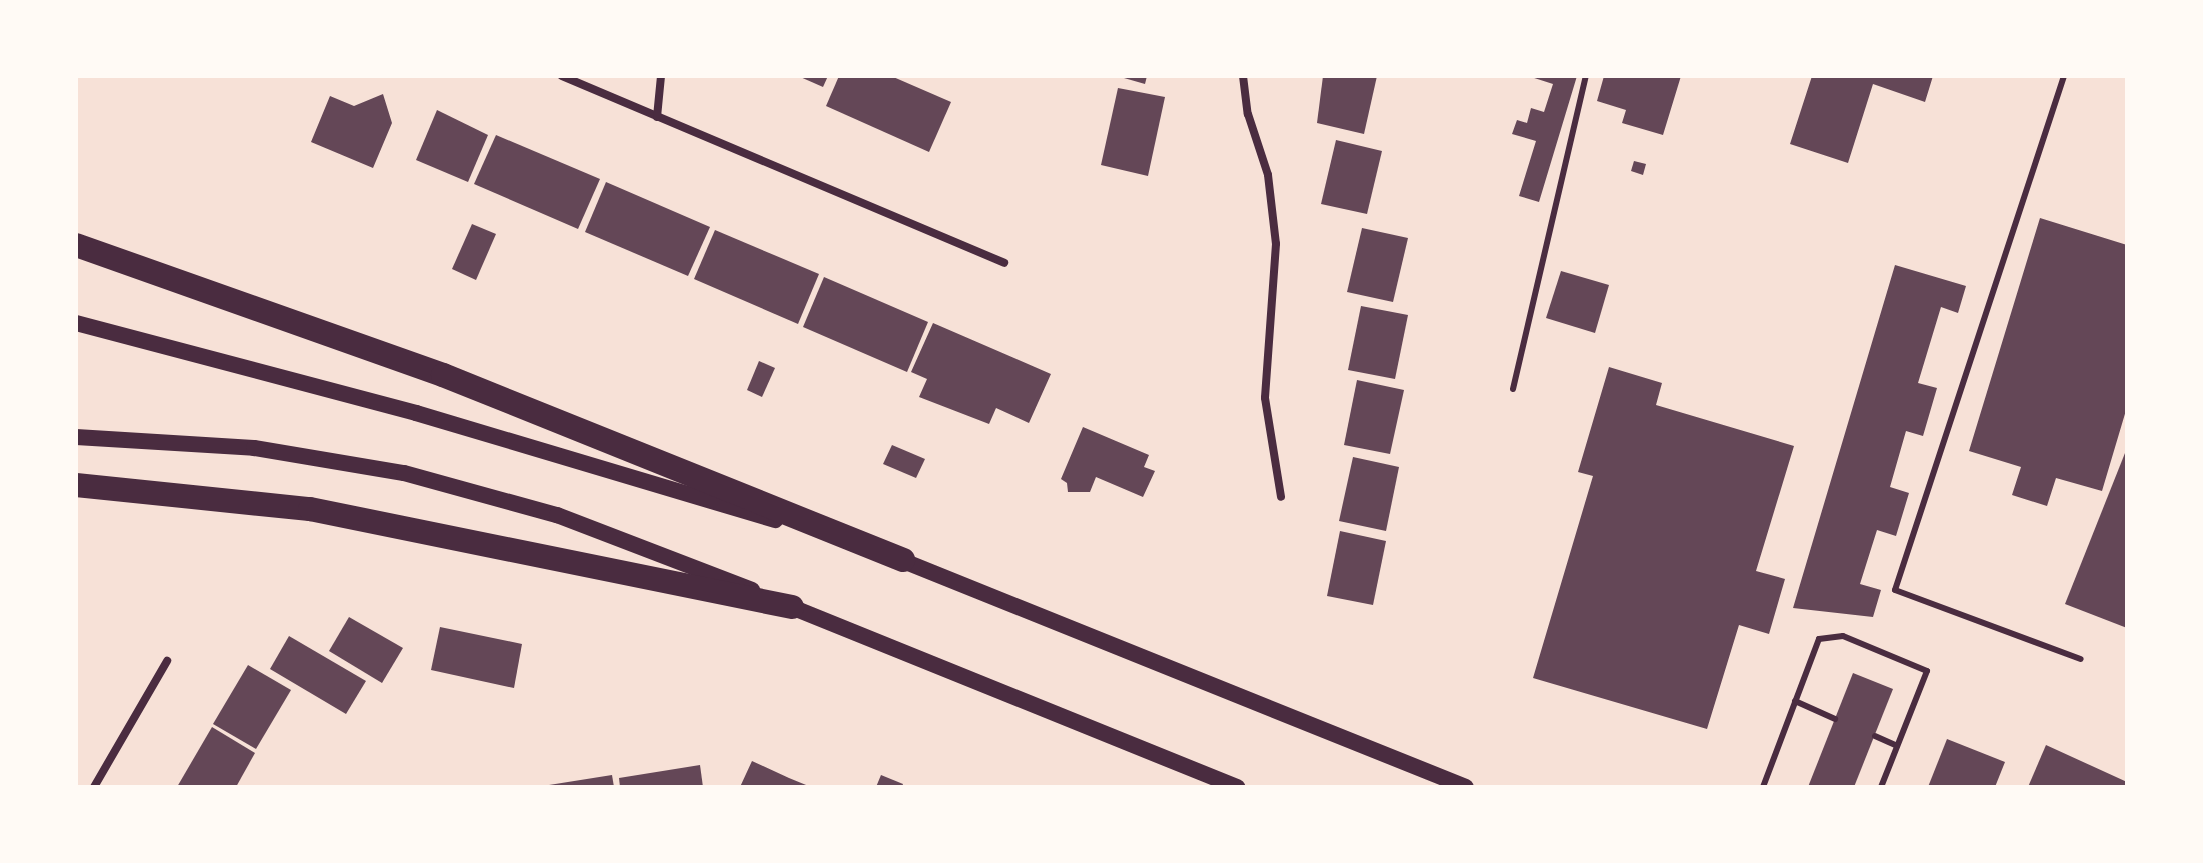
<!DOCTYPE html>
<html>
<head>
<meta charset="utf-8">
<style>
  body { margin:0 }
  #map { position:relative; width:2203px; height:863px; overflow:hidden; background:#f7e1d7; font-family:"DM Sans",sans-serif }
  div>[style] { position:absolute }
  .building>* { inset:0; background:#644757 }
  .service>* { height:6px; margin:-3px; padding:0 3px; transform-origin:3px; border-radius:3px; background:#4a2c40 }
  .minor>* { height:8px; margin:-4px; padding:0 4px; transform-origin:4px; border-radius:4px; background:#4a2c40 }
  .secondary>* { height:16px; margin:-8px; padding:0 8px; transform-origin:8px; border-radius:8px; background:#4a2c40 }
  .motorway>* { height:24px; margin:-12px; padding:0 12px; transform-origin:12px; border-radius:12px; background:#4a2c40 }
  span { translate:-50% -50%; white-space:nowrap; text-align:center; line-height:1.15; -webkit-text-stroke:8px #fffaf5; paint-order:stroke }
  .frame { position:absolute; inset:0; border:78px solid #fffaf5; pointer-events:none }
</style>
</head>
<body>
<div id="map">
  <div class="building">
    <i style="clip-path:polygon(798px 76px,828px 76px,823px 87px)"></i>
    <i style="clip-path:polygon(839px 76px,891px 76px,951px 102px,929px 152px,826px 106px)"></i>
    <i style="clip-path:polygon(1117px 76px,1147px 76px,1145px 84px)"></i>
    <i style="clip-path:polygon(1323px 76px,1377px 76px,1364px 134px,1317px 123px)"></i>
    <i style="clip-path:polygon(1528px 76px,1577px 76px,1539px 202px,1519px 196px,1536px 141px,1512px 134px,1517px 120px,1527px 123px,1531px 108px,1544px 112px,1553px 84px)"></i>
    <i style="clip-path:polygon(1604px 76px,1681px 76px,1663px 135px,1622px 123px,1626px 110px,1597px 101px)"></i>
    <i style="clip-path:polygon(1812px 76px,1933px 76px,1925px 102px,1873px 84px,1848px 163px,1790px 144px)"></i>
    <i style="clip-path:polygon(1118px 88px,1165px 97px,1148px 176px,1101px 165px)"></i>
    <i style="clip-path:polygon(383px 94px,392px 123px,373px 168px,311px 142px,330px 96px,354px 106px)"></i>
    <i style="clip-path:polygon(437px 110px,488px 135px,468px 182px,416px 160px)"></i>
    <i style="clip-path:polygon(496px 135px,600px 179px,578px 229px,474px 184px)"></i>
    <i style="clip-path:polygon(1336px 140px,1382px 151px,1367px 214px,1321px 204px)"></i>
    <i style="clip-path:polygon(1634px 161px,1646px 164px,1643px 175px,1631px 171px)"></i>
    <i style="clip-path:polygon(606px 182px,710px 227px,688px 276px,585px 232px)"></i>
    <i style="clip-path:polygon(2040px 218px,2127px 245px,2127px 407px,2102px 491px,2056px 478px,2047px 506px,2012px 495px,2021px 467px,1969px 451px)"></i>
    <i style="clip-path:polygon(472px 224px,496px 234px,476px 280px,452px 269px)"></i>
    <i style="clip-path:polygon(1362px 228px,1408px 238px,1393px 302px,1347px 292px)"></i>
    <i style="clip-path:polygon(715px 230px,819px 274px,798px 324px,694px 279px)"></i>
    <i style="clip-path:polygon(1895px 265px,1966px 286px,1958px 313px,1941px 307px,1918px 383px,1937px 388px,1923px 436px,1906px 431px,1890px 487px,1909px 493px,1896px 536px,1877px 530px,1860px 584px,1881px 590px,1873px 617px,1793px 608px)"></i>
    <i style="clip-path:polygon(1561px 271px,1609px 285px,1595px 333px,1546px 318px)"></i>
    <i style="clip-path:polygon(824px 277px,928px 322px,907px 372px,803px 327px)"></i>
    <i style="clip-path:polygon(1361px 306px,1408px 315px,1395px 379px,1348px 370px)"></i>
    <i style="clip-path:polygon(933px 323px,1051px 374px,1029px 423px,996px 408px,989px 424px,919px 397px,927px 379px,911px 372px)"></i>
    <i style="clip-path:polygon(759px 361px,775px 368px,762px 397px,747px 390px)"></i>
    <i style="clip-path:polygon(1609px 367px,1662px 383px,1656px 405px,1794px 446px,1756px 571px,1785px 579px,1769px 634px,1739px 625px,1707px 729px,1533px 678px,1593px 476px,1578px 472px)"></i>
    <i style="clip-path:polygon(1357px 380px,1404px 390px,1390px 454px,1344px 445px)"></i>
    <i style="clip-path:polygon(1083px 427px,1149px 455px,1144px 467px,1155px 471px,1143px 497px,1096px 477px,1090px 492px,1068px 492px,1067px 483px,1061px 479px)"></i>
    <i style="clip-path:polygon(892px 445px,925px 459px,916px 478px,883px 464px)"></i>
    <i style="clip-path:polygon(2127px 448px,2127px 628px,2065px 604px)"></i>
    <i style="clip-path:polygon(1353px 457px,1399px 467px,1386px 531px,1339px 521px)"></i>
    <i style="clip-path:polygon(1340px 531px,1386px 541px,1373px 605px,1327px 596px)"></i>
    <i style="clip-path:polygon(349px 617px,403px 648px,382px 683px,329px 651px)"></i>
    <i style="clip-path:polygon(440px 627px,522px 644px,514px 688px,431px 670px)"></i>
    <i style="clip-path:polygon(289px 636px,366px 681px,346px 714px,270px 669px)"></i>
    <i style="clip-path:polygon(248px 665px,291px 690px,256px 749px,213px 724px)"></i>
    <i style="clip-path:polygon(1853px 673px,1893px 689px,1854px 787px,1808px 787px)"></i>
    <i style="clip-path:polygon(212px 727px,255px 753px,236px 787px,177px 787px)"></i>
    <i style="clip-path:polygon(1947px 739px,2005px 762px,1995px 787px,1928px 787px)"></i>
    <i style="clip-path:polygon(2046px 745px,2127px 782px,2127px 787px,2028px 787px)"></i>
    <i style="clip-path:polygon(752px 761px,789px 778px,811px 787px,740px 787px)"></i>
    <i style="clip-path:polygon(700px 765px,703px 787px,620px 787px,619px 778px)"></i>
    <i style="clip-path:polygon(612px 775px,614px 787px,550px 787px,549px 785px)"></i>
    <i style="clip-path:polygon(881px 775px,903px 784px,902px 787px,876px 787px)"></i>
  </div>
  <div class="service">
    <i style="left:2064px;top:76px;width:541px;rotate:108.2deg"></i>
    <i style="left:1895px;top:590px;width:198px;rotate:20.4deg"></i>
    <i style="left:1513px;top:389px;width:321px;rotate:-76.9deg"></i>
    <i style="left:1795px;top:701px;width:44px;rotate:24.2deg"></i>
    <i style="left:1875px;top:736px;width:24px;rotate:24deg"></i>
    <i style="left:1763px;top:787px;width:158px;rotate:-69.3deg"></i>
    <i style="left:1819px;top:639px;width:24px;rotate:-7deg"></i>
    <i style="left:1843px;top:636px;width:91px;rotate:22.6deg"></i>
    <i style="left:1927px;top:671px;width:125px;rotate:111.6deg"></i>
  </div>
  <div class="minor">
    <i style="left:562px;top:76px;width:480px;rotate:22.9deg"></i>
    <i style="left:1243px;top:76px;width:38px;rotate:83deg"></i>
    <i style="left:1248px;top:114px;width:64px;rotate:71.8deg"></i>
    <i style="left:1268px;top:175px;width:69px;rotate:83.4deg"></i>
    <i style="left:1276px;top:244px;width:154px;rotate:94.1deg"></i>
    <i style="left:1265px;top:398px;width:100px;rotate:80.8deg"></i>
    <i style="left:657px;top:117px;width:41px;rotate:-84.4deg"></i>
    <i style="left:94px;top:787px;width:146px;rotate:-59.9deg"></i>
  </div>
  <div class="secondary">
    <i style="left:76px;top:323px;width:352px;rotate:14.8deg"></i>
    <i style="left:416px;top:413px;width:375px;rotate:16.6deg"></i>
    <i style="left:76px;top:437px;width:178px;rotate:3.5deg"></i>
    <i style="left:254px;top:448px;width:152px;rotate:9.5deg"></i>
    <i style="left:404px;top:473px;width:159px;rotate:15.4deg"></i>
    <i style="left:557px;top:515px;width:209px;rotate:21deg"></i>
    <i style="left:896px;top:558px;width:614px;rotate:21.89deg"></i>
    <i style="left:784px;top:604px;width:489px;rotate:22deg"></i>
  </div>
  <div class="motorway">
    <i style="left:76px;top:245px;width:389px;rotate:19.5deg"></i>
    <i style="left:443px;top:375px;width:496px;rotate:21.9deg"></i>
    <i style="left:76px;top:485px;width:235px;rotate:5.9deg"></i>
    <i style="left:310px;top:509px;width:492px;rotate:11.5deg"></i>
  </div>
  <div class="frame"></div>
</div>
</body>
</html>
